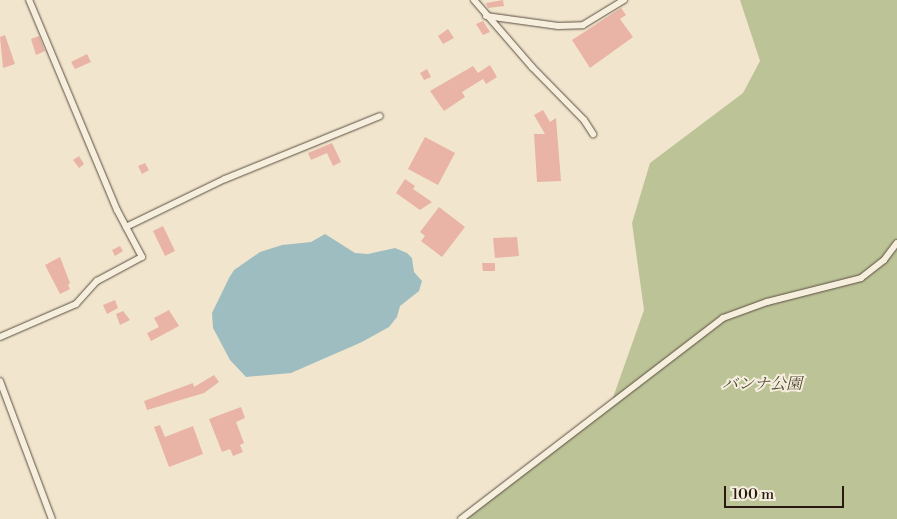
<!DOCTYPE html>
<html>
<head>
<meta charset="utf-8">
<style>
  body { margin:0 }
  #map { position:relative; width:897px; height:519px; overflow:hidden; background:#f1e6cd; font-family:"Libre Bodoni","Noto Serif JP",serif }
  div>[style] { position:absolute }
  .green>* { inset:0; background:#bcc497 }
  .water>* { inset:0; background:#9ebdc0 }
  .building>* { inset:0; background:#e9b3a5 }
  .roads { filter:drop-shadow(0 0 1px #5c4c41) drop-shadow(0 0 1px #5c4c41) }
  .street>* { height:6px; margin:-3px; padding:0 3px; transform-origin:3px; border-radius:3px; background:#f6efde }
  span { translate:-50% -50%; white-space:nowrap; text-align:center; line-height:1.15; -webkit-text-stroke:4px #f6efde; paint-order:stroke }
  .park-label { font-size:16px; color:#564c3a; font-style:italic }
  .scale { position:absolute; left:724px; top:486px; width:120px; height:22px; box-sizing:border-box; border:2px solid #2a1912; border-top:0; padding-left:6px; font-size:15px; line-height:18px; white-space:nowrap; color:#2a1912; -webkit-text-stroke:4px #f6efde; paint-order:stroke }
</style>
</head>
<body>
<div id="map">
  <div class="green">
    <i style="clip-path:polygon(740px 0,897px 0,897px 519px,461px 519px,610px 406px,644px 310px,632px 223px,650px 163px,743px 93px,760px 61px)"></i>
  </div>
  <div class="water">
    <i style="clip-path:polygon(325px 234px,355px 253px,368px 254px,395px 248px,407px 253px,412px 258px,414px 272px,422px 281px,419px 291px,400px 306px,397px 317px,389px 327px,362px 342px,291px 373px,246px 377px,230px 360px,213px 328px,212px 313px,229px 278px,234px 270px,260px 252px,282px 245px,311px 242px)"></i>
  </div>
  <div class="building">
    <i style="clip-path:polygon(503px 0,504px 6px,488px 8px,486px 3px)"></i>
    <i style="clip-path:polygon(621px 8px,626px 15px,620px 19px,633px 37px,590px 68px,572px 40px)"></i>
    <i style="clip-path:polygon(483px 21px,490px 32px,483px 35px,476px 24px)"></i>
    <i style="clip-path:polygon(448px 29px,454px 38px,443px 44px,438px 36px)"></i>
    <i style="clip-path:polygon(5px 35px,15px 64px,3px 68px,0 37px)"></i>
    <i style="clip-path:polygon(39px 36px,45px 51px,36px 55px,31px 39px)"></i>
    <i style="clip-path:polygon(87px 54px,91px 62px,75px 69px,71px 62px)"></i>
    <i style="clip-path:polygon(490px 65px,497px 77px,486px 84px,483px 79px,462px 92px,465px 97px,444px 111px,430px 91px,473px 66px,478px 73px)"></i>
    <i style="clip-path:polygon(427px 69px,431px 77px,424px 80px,420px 73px)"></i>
    <i style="clip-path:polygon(543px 110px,550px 122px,556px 118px,561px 181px,537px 182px,534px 134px,545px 134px,534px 115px)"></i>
    <i style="clip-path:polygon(425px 137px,455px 153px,438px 185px,408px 169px)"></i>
    <i style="clip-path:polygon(332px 143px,341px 162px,333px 166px,327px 153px,311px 160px,308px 153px)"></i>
    <i style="clip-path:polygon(79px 156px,84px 164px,79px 168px,73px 160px)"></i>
    <i style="clip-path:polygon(145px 163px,149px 170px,142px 174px,138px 166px)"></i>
    <i style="clip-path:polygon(405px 179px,415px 186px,413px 189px,432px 202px,420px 210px,396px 193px)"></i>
    <i style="clip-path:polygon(439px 207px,465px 227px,442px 257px,421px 241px,425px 236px,420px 232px)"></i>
    <i style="clip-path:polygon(163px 226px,175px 251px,165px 256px,153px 231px)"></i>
    <i style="clip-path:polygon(517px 237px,519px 256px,495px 258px,493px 238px)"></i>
    <i style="clip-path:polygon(120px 246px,123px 251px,115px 256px,112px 250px)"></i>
    <i style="clip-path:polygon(60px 257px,70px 283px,68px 285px,70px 289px,60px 294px,45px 265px)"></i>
    <i style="clip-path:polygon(482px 263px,495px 263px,495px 271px,483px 271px)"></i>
    <i style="clip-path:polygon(115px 300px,118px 308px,107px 314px,103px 305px)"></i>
    <i style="clip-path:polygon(169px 310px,179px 326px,151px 341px,147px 333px,159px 327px,154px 318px)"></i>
    <i style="clip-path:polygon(123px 311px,130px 320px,120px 325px,116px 314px)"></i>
    <i style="clip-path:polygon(214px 375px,219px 382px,204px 393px,147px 410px,144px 401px,193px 383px,194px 387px)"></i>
    <i style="clip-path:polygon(241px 407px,245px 418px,236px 422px,244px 443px,240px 445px,243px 452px,233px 456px,230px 449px,222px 452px,209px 419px)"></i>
    <i style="clip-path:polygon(160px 425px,165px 437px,193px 426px,203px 454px,169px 467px,154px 427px)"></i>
  </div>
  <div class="roads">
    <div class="street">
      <i style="left:474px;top:0;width:89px;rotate:49.1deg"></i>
      <i style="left:532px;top:67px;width:74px;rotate:45.5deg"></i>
      <i style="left:584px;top:120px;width:17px;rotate:57deg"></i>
      <i style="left:486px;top:16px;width:73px;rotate:7.9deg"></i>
      <i style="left:558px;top:26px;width:25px;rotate:-2deg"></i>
      <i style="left:583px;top:25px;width:48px;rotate:-31.4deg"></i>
      <i style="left:126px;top:227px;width:110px;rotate:-25.9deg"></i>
      <i style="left:225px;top:179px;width:167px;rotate:-22.1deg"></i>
      <i style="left:0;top:337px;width:83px;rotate:-23.5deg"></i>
      <i style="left:76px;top:304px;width:31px;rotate:-48deg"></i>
      <i style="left:97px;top:281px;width:51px;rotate:-28.1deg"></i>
      <i style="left:142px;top:257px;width:53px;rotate:-118deg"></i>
      <i style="left:117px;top:210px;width:228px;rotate:-112.7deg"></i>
      <i style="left:0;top:381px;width:147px;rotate:69.4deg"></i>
      <i style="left:461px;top:519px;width:330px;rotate:-37.5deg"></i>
      <i style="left:723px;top:318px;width:47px;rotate:-20deg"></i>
      <i style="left:767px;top:302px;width:97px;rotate:-14.3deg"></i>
      <i style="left:861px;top:278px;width:29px;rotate:-38deg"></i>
      <i style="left:884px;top:260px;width:21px;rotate:-53deg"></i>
    </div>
  </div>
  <div class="park-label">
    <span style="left:762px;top:384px">バンナ公園</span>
  </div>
  <div class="scale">100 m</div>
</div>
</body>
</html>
